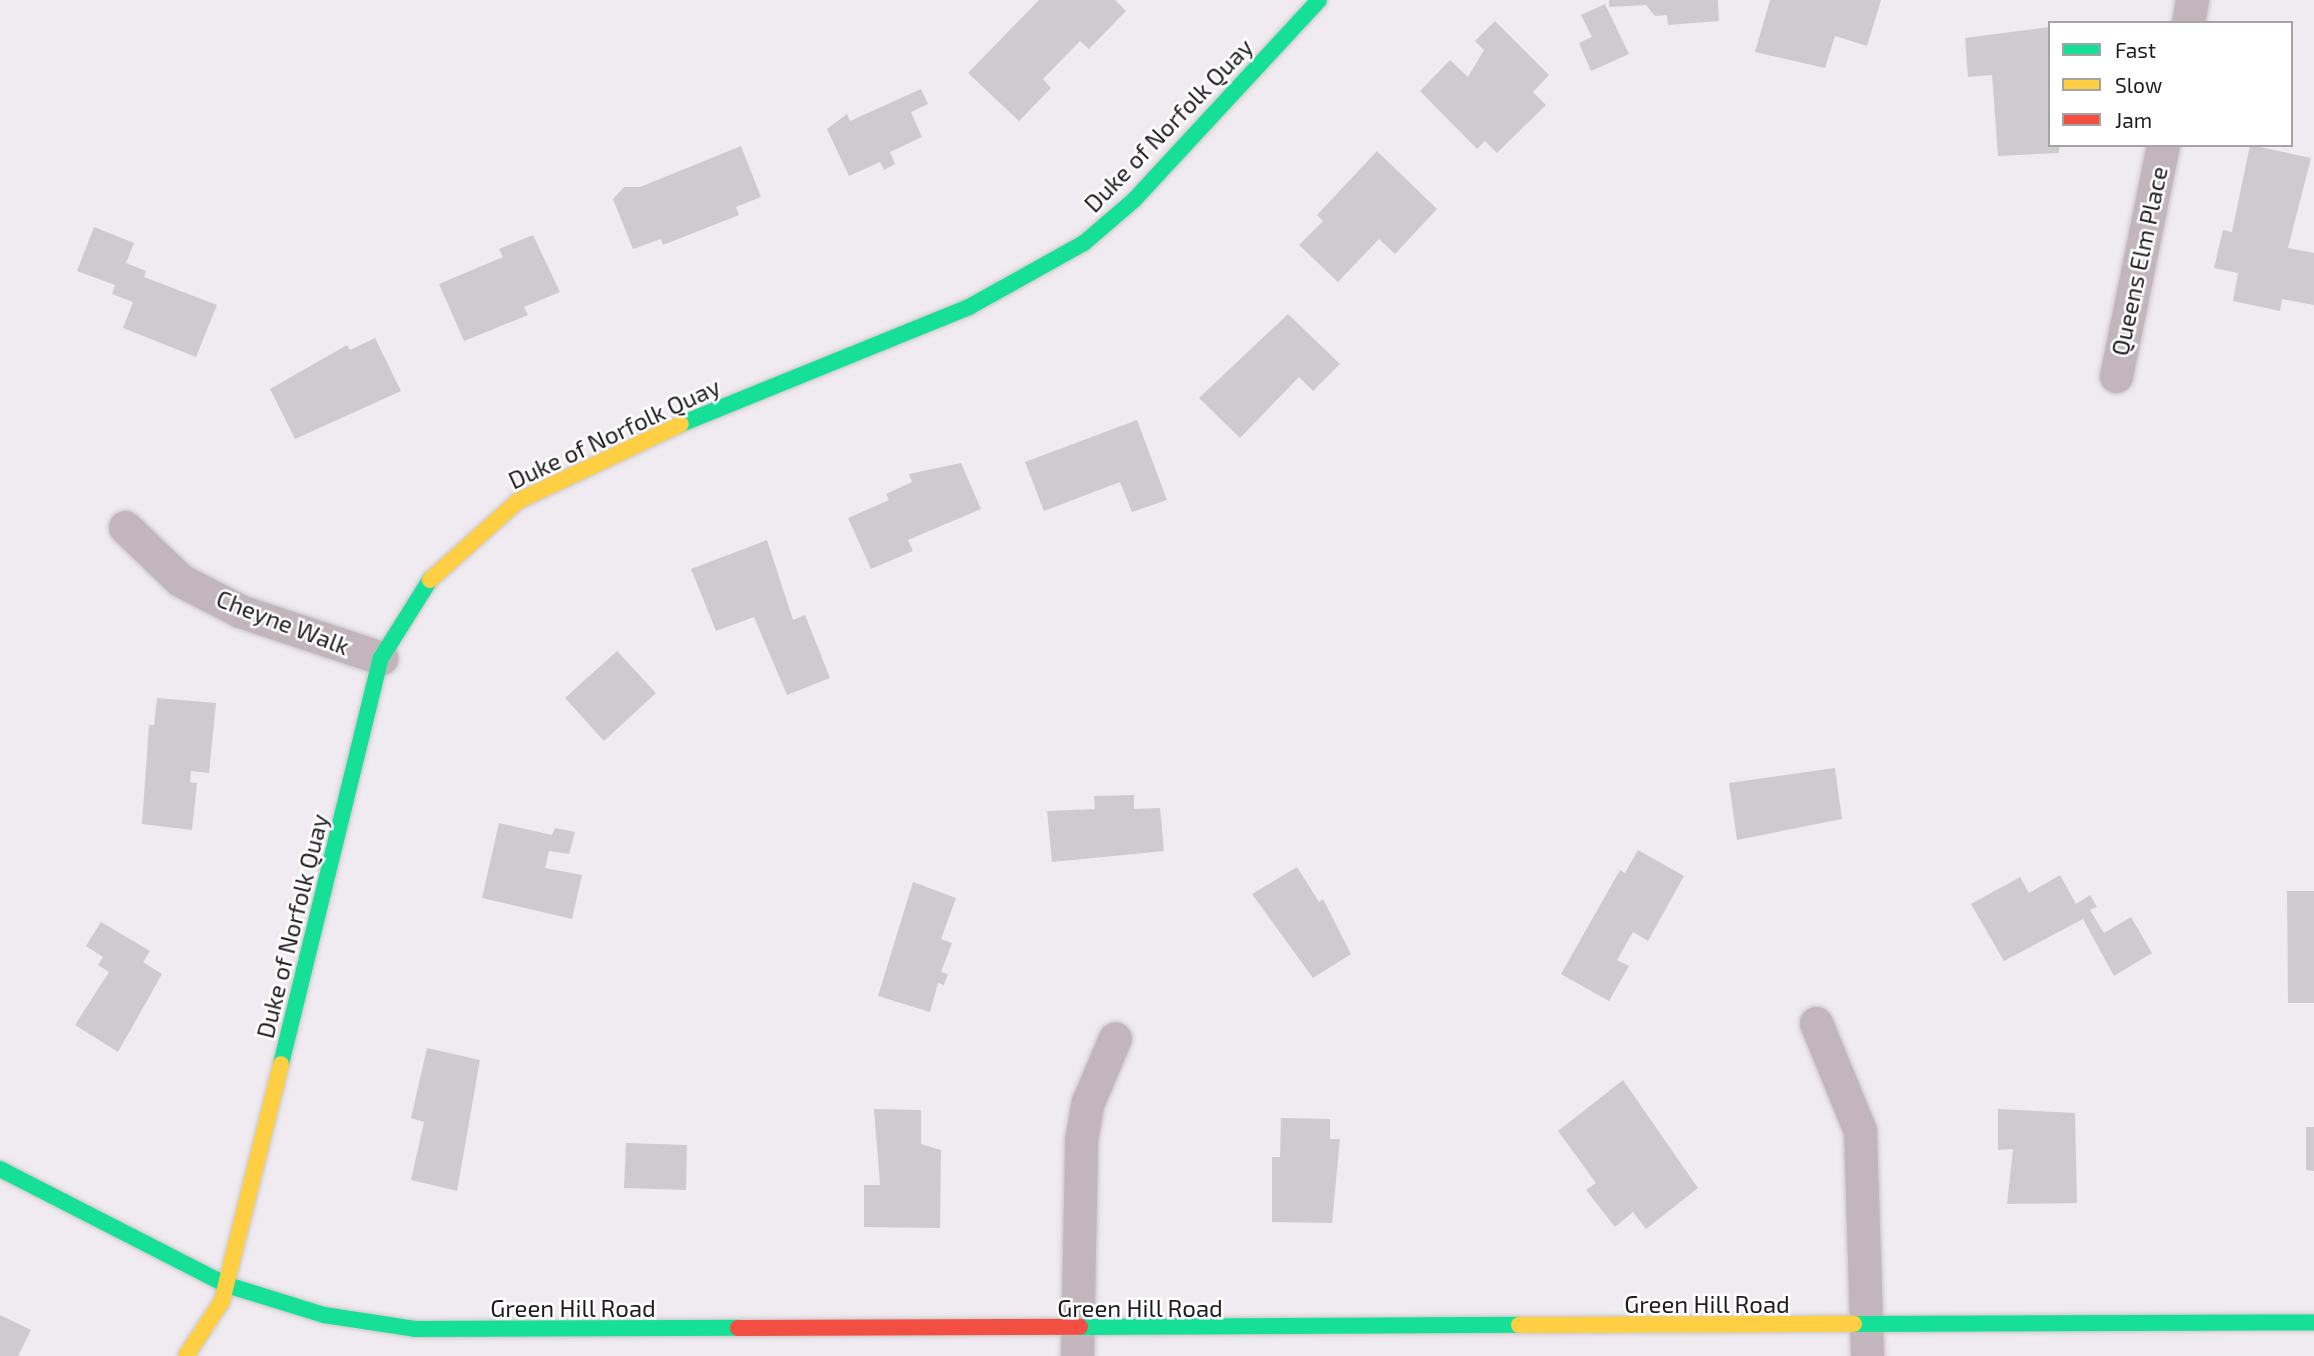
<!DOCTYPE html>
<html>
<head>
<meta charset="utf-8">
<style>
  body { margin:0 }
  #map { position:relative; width:2314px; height:1356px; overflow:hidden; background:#f0ebf0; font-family:"Exo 2",sans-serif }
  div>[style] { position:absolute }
  .building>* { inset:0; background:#cecbce }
  .roads { filter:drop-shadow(0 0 2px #cac7c9) drop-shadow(0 0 2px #cac7c9) }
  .street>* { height:33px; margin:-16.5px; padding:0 16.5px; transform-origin:16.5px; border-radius:16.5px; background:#c2b6bc }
  .fast>* { height:16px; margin:-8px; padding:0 8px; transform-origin:8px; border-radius:8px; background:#16e098 }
  .slow>* { height:16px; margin:-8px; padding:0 8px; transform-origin:8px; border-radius:8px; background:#ffcf43 }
  .jam>* { height:16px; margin:-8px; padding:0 8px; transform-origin:8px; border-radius:8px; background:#f24e42 }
  span { translate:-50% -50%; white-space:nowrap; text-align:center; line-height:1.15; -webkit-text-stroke:5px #fff; paint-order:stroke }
  .street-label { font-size:24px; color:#1f1c1e }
  .legend { position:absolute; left:2048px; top:21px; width:245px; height:126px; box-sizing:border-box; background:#fff; border:2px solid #a5a4a5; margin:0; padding:9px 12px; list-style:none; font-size:21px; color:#1f1c1e }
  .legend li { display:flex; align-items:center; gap:14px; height:35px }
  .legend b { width:35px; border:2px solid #a5a4a5 }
</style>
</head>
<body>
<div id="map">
  <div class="building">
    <i style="clip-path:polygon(1039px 0,1115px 0,1126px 11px,1089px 49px,1080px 41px,1043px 79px,1051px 88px,1019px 121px,968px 73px)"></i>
    <i style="clip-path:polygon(1609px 0,1718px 0,1719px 21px,1668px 25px,1667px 15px,1655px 16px,1646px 5px,1609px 7px)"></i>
    <i style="clip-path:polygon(1770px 0,1881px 0,1867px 46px,1835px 36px,1825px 68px,1755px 52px)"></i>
    <i style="clip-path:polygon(1605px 4px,1629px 54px,1591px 71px,1579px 43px,1592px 37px,1581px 15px)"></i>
    <i style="clip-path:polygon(1495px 21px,1549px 75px,1533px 92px,1546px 105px,1497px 153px,1485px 141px,1477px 149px,1420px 91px,1450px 60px,1468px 77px,1484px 50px,1475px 41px)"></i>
    <i style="clip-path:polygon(2050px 27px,2050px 145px,2059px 145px,2059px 153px,1998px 156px,1992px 75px,1968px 77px,1965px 38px)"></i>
    <i style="clip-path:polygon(921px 89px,928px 104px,911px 112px,922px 137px,890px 152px,895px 164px,884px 170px,880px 162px,849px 176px,827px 129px,847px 114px,850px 121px)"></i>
    <i style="clip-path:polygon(2250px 145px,2311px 158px,2288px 248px,2314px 253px,2314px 305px,2282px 299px,2280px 311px,2233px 301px,2238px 273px,2214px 268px,2223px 230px,2232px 232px)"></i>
    <i style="clip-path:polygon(741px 146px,761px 197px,736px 207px,739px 215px,663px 245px,661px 239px,633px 249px,613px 199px,624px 187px,640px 187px)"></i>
    <i style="clip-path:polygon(1377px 151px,1437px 209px,1395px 254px,1379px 239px,1338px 282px,1299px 245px,1323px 221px,1317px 215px)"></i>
    <i style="clip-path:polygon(94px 227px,134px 243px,126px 263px,146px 271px,144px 277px,217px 305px,196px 357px,123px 328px,133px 302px,112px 294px,115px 285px,77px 271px)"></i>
    <i style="clip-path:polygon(533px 235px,560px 292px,524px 307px,528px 315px,464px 341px,439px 284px,503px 257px,499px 249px)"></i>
    <i style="clip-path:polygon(1288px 314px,1340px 364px,1313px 391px,1299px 377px,1240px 438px,1199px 398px)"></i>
    <i style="clip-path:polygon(375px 338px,401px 391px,295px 439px,270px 389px,347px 345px,350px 350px)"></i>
    <i style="clip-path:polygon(1137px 420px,1167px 500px,1132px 512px,1120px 482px,1044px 511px,1025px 462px)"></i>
    <i style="clip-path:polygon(961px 463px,981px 509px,908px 540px,913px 551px,871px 569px,848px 518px,889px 500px,886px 494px,912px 482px,909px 474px)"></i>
    <i style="clip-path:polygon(767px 540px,793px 620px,805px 615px,830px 678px,787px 695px,754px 617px,716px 631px,691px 569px)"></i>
    <i style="clip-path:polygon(617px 651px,656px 693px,604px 741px,565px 698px)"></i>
    <i style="clip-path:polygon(157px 698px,216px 703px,209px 773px,191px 771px,190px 782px,197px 783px,192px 830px,142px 824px,149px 725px,154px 725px)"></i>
    <i style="clip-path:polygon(1835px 768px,1842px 819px,1737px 840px,1729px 783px)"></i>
    <i style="clip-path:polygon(1134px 795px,1134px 809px,1160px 808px,1164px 851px,1052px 862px,1047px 811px,1095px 809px,1094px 796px)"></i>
    <i style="clip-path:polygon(499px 823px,552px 835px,555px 828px,575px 832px,569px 854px,549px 851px,545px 868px,582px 875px,572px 919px,482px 898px)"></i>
    <i style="clip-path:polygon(1638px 850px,1684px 876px,1648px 941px,1633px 932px,1617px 960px,1629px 966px,1609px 1001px,1561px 974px,1620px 870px,1625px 873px)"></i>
    <i style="clip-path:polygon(1297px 867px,1319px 902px,1323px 899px,1351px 954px,1313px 978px,1252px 894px)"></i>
    <i style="clip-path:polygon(2060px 875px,2076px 904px,2090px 895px,2097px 907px,2090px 910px,2104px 933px,2131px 917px,2152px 953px,2114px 976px,2083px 919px,2004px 961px,1971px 904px,2020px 877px,2029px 893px)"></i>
    <i style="clip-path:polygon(913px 882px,956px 898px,941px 939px,952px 943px,941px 972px,948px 974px,944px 985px,938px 983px,930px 1012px,878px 996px)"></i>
    <i style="clip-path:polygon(2287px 891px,2314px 891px,2314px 1003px,2288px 1003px)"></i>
    <i style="clip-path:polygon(101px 922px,150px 951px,143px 962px,162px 974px,118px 1052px,75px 1025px,109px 972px,98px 965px,103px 957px,86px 946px)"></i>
    <i style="clip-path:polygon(427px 1048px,480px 1060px,457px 1191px,411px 1180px,424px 1122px,411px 1118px)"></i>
    <i style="clip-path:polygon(1623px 1080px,1698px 1188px,1646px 1229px,1633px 1212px,1615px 1227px,1586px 1190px,1596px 1183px,1558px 1131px)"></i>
    <i style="clip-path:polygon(874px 1109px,921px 1110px,921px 1144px,941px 1150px,940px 1228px,864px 1227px,864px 1185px,880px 1185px)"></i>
    <i style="clip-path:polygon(1998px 1109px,2075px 1113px,2077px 1203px,2007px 1204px,2013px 1149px,1998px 1150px)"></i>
    <i style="clip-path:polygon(1281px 1118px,1330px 1119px,1330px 1139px,1340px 1139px,1332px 1223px,1272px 1222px,1272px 1157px,1280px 1157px)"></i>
    <i style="clip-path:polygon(2306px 1127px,2314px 1127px,2314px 1171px,2306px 1170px)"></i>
    <i style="clip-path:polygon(626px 1143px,687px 1145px,686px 1190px,624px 1188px)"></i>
    <i style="clip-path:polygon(0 1315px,31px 1330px,18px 1356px,0 1356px)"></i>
  </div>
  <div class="roads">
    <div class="street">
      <i style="left:2188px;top:23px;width:23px;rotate:-80deg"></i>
      <i style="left:2116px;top:376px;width:236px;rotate:-78.5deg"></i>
      <i style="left:125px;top:527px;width:76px;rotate:43.9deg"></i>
      <i style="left:180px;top:580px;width:68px;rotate:27.3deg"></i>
      <i style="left:240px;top:611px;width:149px;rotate:18.4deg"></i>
      <i style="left:1816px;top:1023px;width:117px;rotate:67.8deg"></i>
      <i style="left:1860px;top:1131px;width:225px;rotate:88.2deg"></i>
      <i style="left:1077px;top:1356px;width:216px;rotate:-88.9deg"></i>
      <i style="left:1081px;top:1140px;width:39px;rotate:-80deg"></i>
      <i style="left:1088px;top:1102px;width:69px;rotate:-67.1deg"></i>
    </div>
    <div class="fast">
      <i style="left:681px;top:424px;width:311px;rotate:-22.1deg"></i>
      <i style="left:969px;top:307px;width:132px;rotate:-29.1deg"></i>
      <i style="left:1084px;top:243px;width:66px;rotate:-40.7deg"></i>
      <i style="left:1134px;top:200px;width:272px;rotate:-47.2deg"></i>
      <i style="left:281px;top:1064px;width:418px;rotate:-76.2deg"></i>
      <i style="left:381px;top:658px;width:92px;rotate:-57.9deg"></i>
      <i style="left:0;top:1169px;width:255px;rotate:27.1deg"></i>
      <i style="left:227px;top:1285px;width:102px;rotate:17.2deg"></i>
      <i style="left:324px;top:1315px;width:92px;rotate:8.7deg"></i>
      <i style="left:415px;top:1329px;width:323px;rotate:-0.2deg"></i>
      <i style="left:1854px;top:1324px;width:460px;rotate:-0.2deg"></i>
      <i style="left:1080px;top:1327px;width:439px;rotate:-0.3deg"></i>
    </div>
    <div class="slow">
      <i style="left:430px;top:580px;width:118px;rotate:-41.9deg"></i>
      <i style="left:518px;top:501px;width:180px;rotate:-25.3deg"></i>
      <i style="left:1519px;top:1325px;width:335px;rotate:-0.2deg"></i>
      <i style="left:186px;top:1356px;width:66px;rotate:-56.8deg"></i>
      <i style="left:222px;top:1301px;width:244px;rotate:-76deg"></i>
    </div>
    <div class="jam">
      <i style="left:738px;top:1328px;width:342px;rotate:-0.2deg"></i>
    </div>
  </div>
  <div class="street-label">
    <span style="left:1168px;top:125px;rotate:-46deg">Duke of Norfolk Quay</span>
    <span style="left:2139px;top:261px;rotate:-78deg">Queens Elm Place</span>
    <span style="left:614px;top:433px;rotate:-25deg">Duke of Norfolk Quay</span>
    <span style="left:283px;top:622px;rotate:21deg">Cheyne Walk</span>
    <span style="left:292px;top:926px;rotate:-76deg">Duke of Norfolk Quay</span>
    <span style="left:1707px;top:1304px">Green Hill Road</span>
    <span style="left:573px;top:1308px">Green Hill Road</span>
    <span style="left:1140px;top:1308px">Green Hill Road</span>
  </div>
  <ul class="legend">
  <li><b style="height:9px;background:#16e098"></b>Fast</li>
  <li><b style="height:9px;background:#ffcf43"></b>Slow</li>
  <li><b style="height:9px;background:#f24e42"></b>Jam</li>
  </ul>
</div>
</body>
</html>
